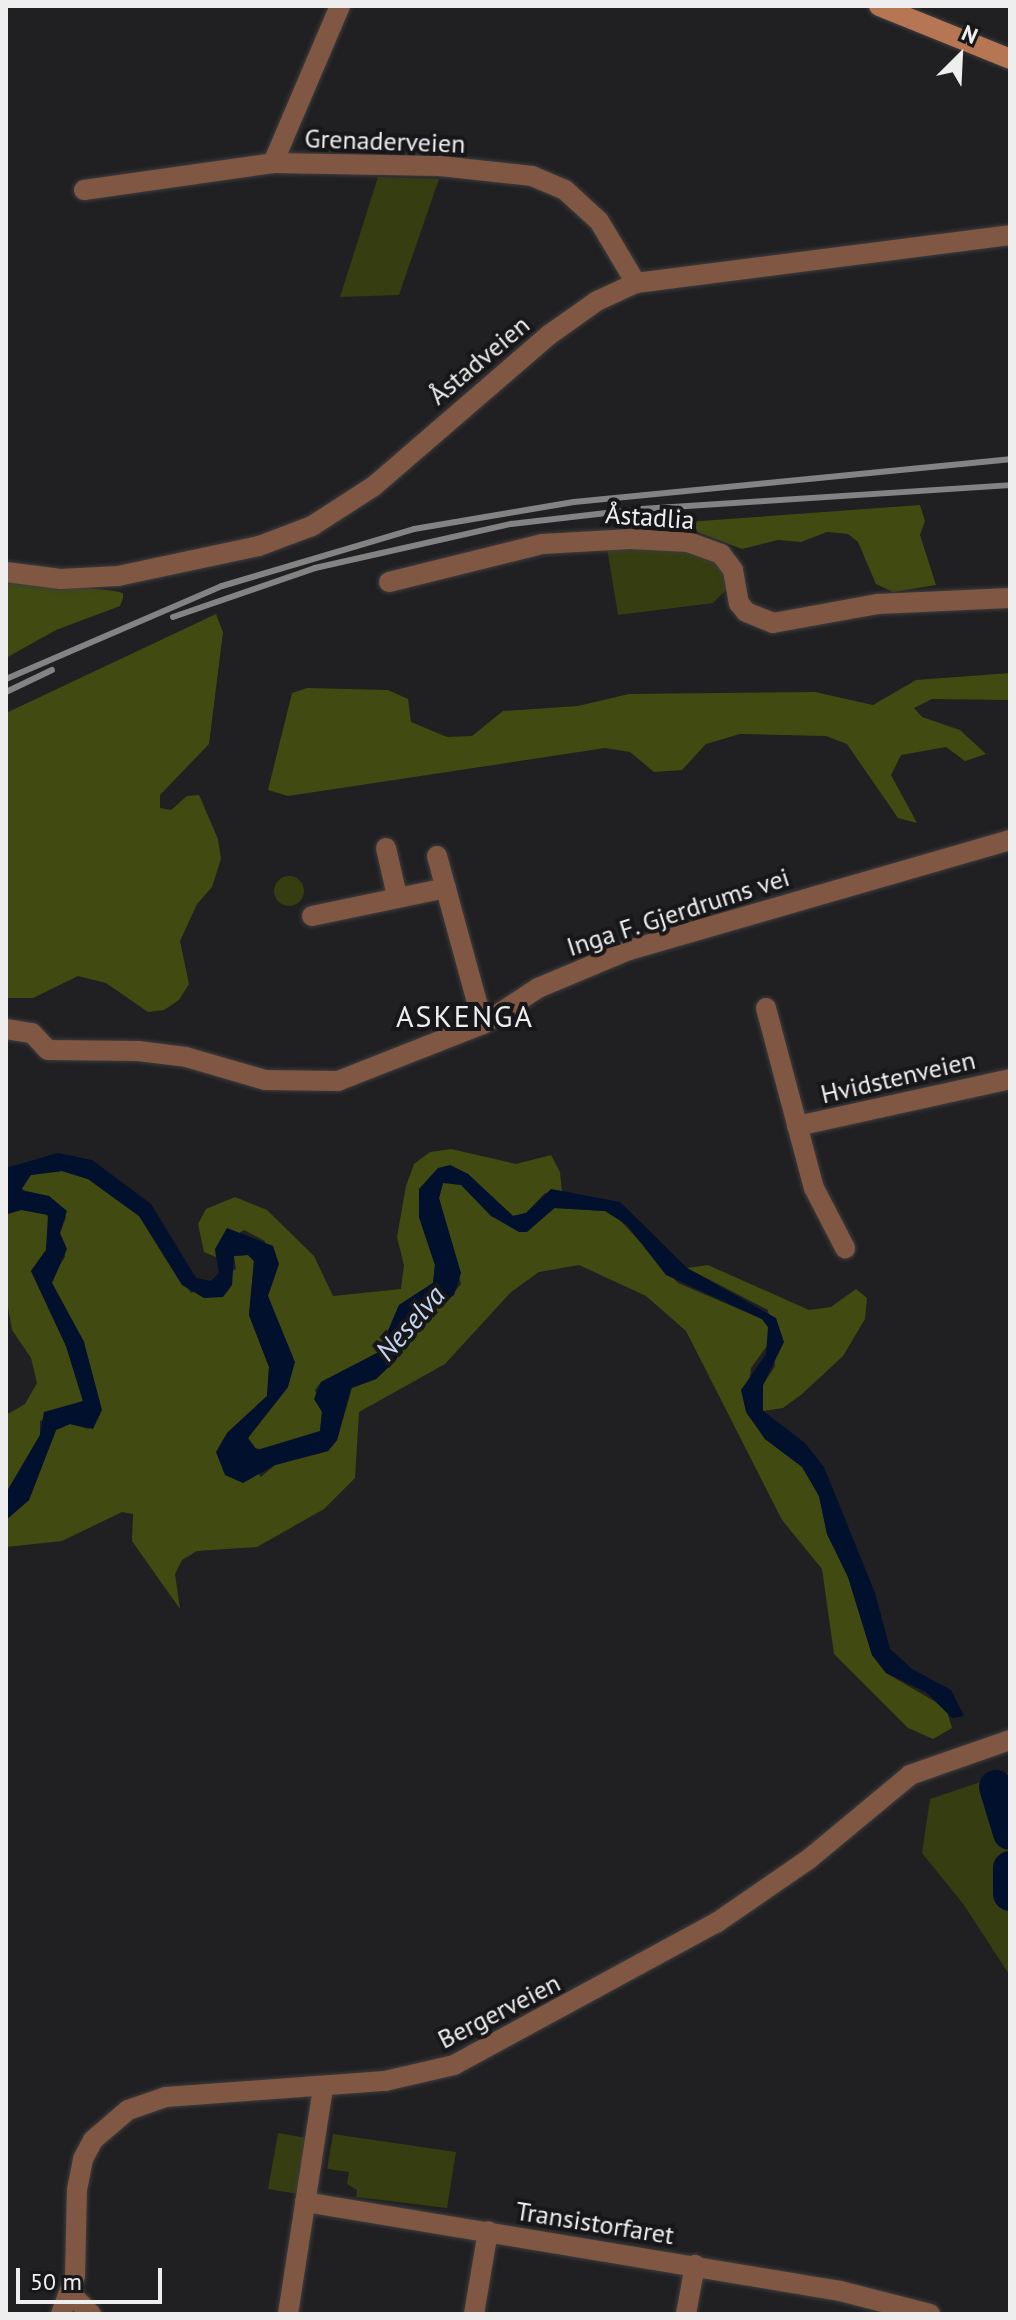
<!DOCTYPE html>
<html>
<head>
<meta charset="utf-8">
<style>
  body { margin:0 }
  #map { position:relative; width:1016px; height:2320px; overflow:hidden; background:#201f21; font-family:"PT Sans",sans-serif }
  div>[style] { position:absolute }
  .green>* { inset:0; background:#363d10 }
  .round { border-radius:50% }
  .forest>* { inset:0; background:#414b11 }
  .water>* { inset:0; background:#00102d }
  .river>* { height:34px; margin:-17px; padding:0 17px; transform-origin:17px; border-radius:17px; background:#00102d }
  .roads { filter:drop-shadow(0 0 2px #3d3c3e) drop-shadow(0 0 2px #3d3c3e) }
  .minor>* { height:20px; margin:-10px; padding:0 10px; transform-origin:10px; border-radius:10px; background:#805742 }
  .secondary>* { height:20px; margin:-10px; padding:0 10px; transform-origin:10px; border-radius:10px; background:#b77653 }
  .rail>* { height:6px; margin:-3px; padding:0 3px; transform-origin:3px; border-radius:3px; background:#838384 }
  span { translate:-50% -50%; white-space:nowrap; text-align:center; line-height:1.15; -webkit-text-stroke:8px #171618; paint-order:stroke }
  .street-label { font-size:26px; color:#eeeeef }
  .water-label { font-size:28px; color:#c2d6f2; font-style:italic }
  .quarter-label { font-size:30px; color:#eeeeef; letter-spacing:2px }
  .frame { position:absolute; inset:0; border:8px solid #eeeeef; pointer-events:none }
  .north { position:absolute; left:920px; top:16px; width:80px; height:80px; -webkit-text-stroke:6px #171618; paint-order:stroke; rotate:24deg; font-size:22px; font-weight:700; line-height:32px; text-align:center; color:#eeeeef }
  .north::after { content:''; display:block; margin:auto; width:28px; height:36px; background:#eeeeef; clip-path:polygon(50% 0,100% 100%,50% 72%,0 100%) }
  .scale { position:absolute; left:16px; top:2268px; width:146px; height:36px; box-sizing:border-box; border:4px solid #eeeeef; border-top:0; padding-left:10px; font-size:24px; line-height:28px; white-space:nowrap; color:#eeeeef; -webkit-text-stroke:6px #171618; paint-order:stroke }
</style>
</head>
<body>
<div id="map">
  <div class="green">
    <i style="clip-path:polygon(378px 177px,439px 179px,399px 295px,340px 297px)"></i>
    <i style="clip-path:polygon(607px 548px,693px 551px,717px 560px,727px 577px,726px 590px,713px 603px,618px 615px)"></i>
    <i class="round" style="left:274px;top:876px;width:30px;height:30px"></i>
    <i style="clip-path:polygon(1010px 1772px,1010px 1976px,964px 1905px,922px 1853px,930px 1799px)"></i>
    <i style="clip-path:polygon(278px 2133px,307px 2138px,298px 2194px,268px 2189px)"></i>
    <i style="clip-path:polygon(333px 2134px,456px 2152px,447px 2208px,356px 2197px,357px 2190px,347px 2184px,349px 2172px,327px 2169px)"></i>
  </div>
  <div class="forest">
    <i style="clip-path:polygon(920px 505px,925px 521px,920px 535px,936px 585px,893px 592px,876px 584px,858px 542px,848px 534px,827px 532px,801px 542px,778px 540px,742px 549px,687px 528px,687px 522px)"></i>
    <i style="clip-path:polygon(6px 579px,115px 591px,123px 593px,123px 598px,120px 606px,56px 630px,6px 658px)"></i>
    <i style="clip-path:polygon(216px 614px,223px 632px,209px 744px,160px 795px,160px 808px,171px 810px,187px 796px,199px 795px,218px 839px,221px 859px,212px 887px,197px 904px,180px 941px,189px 984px,179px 1000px,164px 1010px,148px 1012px,106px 983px,78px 976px,33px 998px,6px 998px,6px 713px)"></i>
    <i style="clip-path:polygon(1010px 673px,1010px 700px,932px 699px,914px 708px,922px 717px,960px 730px,986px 754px,965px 761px,946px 747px,901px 755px,891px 775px,917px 823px,898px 818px,847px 744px,826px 736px,740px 734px,706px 744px,682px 770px,654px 772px,630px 752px,605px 748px,288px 796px,268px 790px,292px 693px,307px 688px,388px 690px,408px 699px,411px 722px,447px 737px,472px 736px,503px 711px,578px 706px,629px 694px,815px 692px,873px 705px,916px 680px)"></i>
    <i style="clip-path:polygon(451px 1149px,516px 1164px,551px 1155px,560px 1172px,562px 1193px,545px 1193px,526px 1213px,513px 1216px,468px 1174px,450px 1165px,419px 1217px,435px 1265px,433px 1283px,399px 1305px,379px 1352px,321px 1382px,315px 1390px,322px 1412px,320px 1431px,265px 1450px,251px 1447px,248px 1438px,288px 1387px,268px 1296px,265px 1241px,244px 1230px,215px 1249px,216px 1257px,204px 1252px,198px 1224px,206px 1209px,235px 1197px,267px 1210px,314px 1256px,333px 1296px,401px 1289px,404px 1265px,397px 1237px,406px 1186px,414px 1164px,430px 1152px)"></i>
    <i style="clip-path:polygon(62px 1171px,88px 1179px,139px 1216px,191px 1293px,236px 1269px,234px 1256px,248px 1255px,254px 1261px,249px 1315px,269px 1367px,267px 1396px,227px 1433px,261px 1477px,275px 1465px,328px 1451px,337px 1440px,352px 1388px,376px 1379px,396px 1360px,414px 1324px,446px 1302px,461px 1284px,439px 1198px,443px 1183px,455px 1181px,531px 1228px,555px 1208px,605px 1211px,619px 1219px,678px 1283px,762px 1319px,768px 1327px,769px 1343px,751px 1368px,746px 1412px,765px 1439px,803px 1467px,819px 1496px,827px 1534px,848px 1577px,872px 1655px,886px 1673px,946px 1708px,952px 1728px,933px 1739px,908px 1728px,834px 1654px,822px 1569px,782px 1520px,686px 1331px,646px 1296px,579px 1265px,539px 1272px,511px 1292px,445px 1364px,359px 1412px,355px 1478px,324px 1509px,257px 1547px,197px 1551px,182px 1560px,175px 1574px,180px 1609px,132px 1541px,133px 1514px,122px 1512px,62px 1541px,6px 1547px,6px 1520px,29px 1500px,56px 1430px,70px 1424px,89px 1429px,84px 1342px,52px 1283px,52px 1275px,65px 1257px,60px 1233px,66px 1217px,49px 1196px,28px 1195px,20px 1186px,31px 1175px)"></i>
    <i style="clip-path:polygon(21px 1210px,45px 1212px,49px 1219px,46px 1250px,31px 1271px,66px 1346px,83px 1401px,40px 1421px,40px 1435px,6px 1493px,6px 1415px,25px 1404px,37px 1383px,31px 1358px,12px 1330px,6px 1295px,6px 1215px)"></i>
    <i style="clip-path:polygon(708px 1265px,809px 1310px,831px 1307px,856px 1289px,867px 1298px,865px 1319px,843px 1356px,802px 1394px,783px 1408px,763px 1411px,763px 1385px,775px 1366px,768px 1310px,687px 1268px)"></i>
  </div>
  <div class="water">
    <i style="clip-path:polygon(58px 1153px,92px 1160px,151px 1204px,196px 1278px,211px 1281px,219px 1273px,215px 1249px,227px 1228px,273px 1246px,279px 1264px,268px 1296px,295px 1362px,288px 1387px,248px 1438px,257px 1450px,320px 1431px,322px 1412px,314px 1399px,321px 1382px,379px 1352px,399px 1305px,433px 1283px,435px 1265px,419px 1217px,419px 1189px,438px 1168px,450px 1165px,468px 1174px,513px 1216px,526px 1213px,551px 1189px,620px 1202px,687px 1268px,776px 1318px,784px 1342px,763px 1385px,763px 1411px,805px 1443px,824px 1467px,875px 1593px,890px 1649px,912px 1669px,951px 1690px,964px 1716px,952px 1718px,926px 1692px,886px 1673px,872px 1655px,848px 1577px,827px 1534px,819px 1496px,802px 1467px,765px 1439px,746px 1412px,741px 1390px,766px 1354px,768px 1327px,762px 1319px,666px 1275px,627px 1225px,605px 1211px,554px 1208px,527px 1232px,519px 1232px,491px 1216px,461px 1185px,443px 1183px,439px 1198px,461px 1273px,454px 1295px,414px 1324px,396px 1360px,376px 1379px,351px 1388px,337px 1440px,328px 1451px,275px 1465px,243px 1483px,225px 1475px,216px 1452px,227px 1433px,267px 1396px,269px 1367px,249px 1315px,254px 1261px,248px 1255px,234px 1256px,232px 1285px,223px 1297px,204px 1298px,182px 1285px,139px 1216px,88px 1179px,62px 1171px,31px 1175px,21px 1190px,49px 1196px,67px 1211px,60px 1233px,67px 1249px,52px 1283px,84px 1342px,102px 1410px,93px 1429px,70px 1424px,56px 1430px,29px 1500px,6px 1520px,6px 1493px,40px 1435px,44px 1412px,83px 1401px,66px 1346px,31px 1271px,46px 1250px,48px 1215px,21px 1210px,6px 1214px,6px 1168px)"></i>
  </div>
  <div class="river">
    <i style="left:996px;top:1787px;width:48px;rotate:73.1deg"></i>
    <i style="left:1010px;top:1868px;width:26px;rotate:90deg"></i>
  </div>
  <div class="roads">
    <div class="minor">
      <i style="left:273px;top:163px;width:171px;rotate:-66.9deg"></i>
      <i style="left:84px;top:190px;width:191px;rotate:-8.1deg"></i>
      <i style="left:273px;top:163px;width:167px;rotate:1deg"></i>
      <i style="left:440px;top:166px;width:93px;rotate:6.2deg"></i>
      <i style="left:532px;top:176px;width:36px;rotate:23deg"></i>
      <i style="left:565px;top:190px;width:46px;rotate:42.4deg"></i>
      <i style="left:599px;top:221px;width:72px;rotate:59.2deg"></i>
      <i style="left:6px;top:572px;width:55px;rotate:7.3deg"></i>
      <i style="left:61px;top:579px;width:57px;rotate:-3deg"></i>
      <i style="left:118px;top:576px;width:144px;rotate:-12deg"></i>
      <i style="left:259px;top:546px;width:57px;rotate:-20.7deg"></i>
      <i style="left:312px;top:526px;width:74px;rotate:-32.8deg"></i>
      <i style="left:374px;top:486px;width:231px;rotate:-40.8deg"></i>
      <i style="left:549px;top:335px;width:59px;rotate:-35.3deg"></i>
      <i style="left:597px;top:301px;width:43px;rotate:-24.8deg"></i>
      <i style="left:636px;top:283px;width:377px;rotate:-7.3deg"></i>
      <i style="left:389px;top:582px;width:158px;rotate:-13.9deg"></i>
      <i style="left:542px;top:544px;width:89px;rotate:-3.2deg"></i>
      <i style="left:631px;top:539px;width:57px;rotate:3deg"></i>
      <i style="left:688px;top:542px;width:35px;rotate:20deg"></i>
      <i style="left:721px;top:554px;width:20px;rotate:53deg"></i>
      <i style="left:733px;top:570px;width:34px;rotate:80deg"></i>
      <i style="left:739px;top:603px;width:11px;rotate:52deg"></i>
      <i style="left:746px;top:612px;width:29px;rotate:22deg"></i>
      <i style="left:773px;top:623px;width:107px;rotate:-10.3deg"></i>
      <i style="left:878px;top:604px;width:132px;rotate:-2.6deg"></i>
      <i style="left:386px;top:848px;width:49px;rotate:77.1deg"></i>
      <i style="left:437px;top:856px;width:174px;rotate:74.7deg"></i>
      <i style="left:312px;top:916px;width:137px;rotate:-11.8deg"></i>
      <i style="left:766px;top:1008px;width:186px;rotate:75.1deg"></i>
      <i style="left:814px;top:1188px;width:68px;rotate:62.7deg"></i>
      <i style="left:6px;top:1029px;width:26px;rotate:9deg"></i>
      <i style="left:32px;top:1033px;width:23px;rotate:47deg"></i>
      <i style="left:48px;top:1050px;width:90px;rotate:0.6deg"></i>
      <i style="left:138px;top:1051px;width:48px;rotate:7.1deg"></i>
      <i style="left:186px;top:1057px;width:82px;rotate:16.2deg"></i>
      <i style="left:265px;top:1080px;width:73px;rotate:0.8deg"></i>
      <i style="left:338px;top:1081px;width:156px;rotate:-21.5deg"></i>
      <i style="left:483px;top:1024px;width:66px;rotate:-33.2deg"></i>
      <i style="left:538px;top:988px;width:99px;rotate:-22.7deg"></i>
      <i style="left:629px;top:950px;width:397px;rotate:-16.1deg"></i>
      <i style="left:797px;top:1126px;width:218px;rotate:-12.4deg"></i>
      <i style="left:305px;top:2202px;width:542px;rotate:9.44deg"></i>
      <i style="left:840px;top:2291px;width:93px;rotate:14.3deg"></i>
      <i style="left:70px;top:2293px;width:30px;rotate:45deg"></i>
      <i style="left:61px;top:2314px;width:40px;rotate:-69.8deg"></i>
      <i style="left:75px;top:2276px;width:86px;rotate:-88.7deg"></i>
      <i style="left:77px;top:2190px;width:32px;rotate:-79deg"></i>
      <i style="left:83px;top:2159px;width:21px;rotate:-62deg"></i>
      <i style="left:93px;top:2140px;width:46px;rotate:-40.6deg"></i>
      <i style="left:128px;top:2110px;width:40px;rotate:-18.9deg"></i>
      <i style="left:166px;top:2097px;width:220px;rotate:-4.2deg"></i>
      <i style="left:385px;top:2081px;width:71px;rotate:-13.1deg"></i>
      <i style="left:454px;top:2065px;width:298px;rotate:-28.5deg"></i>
      <i style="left:716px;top:1923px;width:113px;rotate:-34.5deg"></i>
      <i style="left:809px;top:1859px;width:131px;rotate:-39.7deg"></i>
      <i style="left:910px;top:1775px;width:106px;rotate:-19.3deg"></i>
      <i style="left:288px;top:2314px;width:230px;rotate:-81.2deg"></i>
      <i style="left:474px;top:2314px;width:84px;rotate:-80.4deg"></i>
      <i style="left:686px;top:2314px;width:50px;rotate:-79.6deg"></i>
    </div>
    <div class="secondary">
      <i style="left:879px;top:6px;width:141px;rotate:22deg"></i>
    </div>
  </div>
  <div class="rail">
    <i style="left:173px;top:617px;width:150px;rotate:-19deg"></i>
    <i style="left:315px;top:568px;width:201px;rotate:-12.7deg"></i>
    <i style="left:511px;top:524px;width:131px;rotate:-6.6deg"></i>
    <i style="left:641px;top:509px;width:370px;rotate:-3.7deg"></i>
    <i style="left:6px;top:679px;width:235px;rotate:-23.3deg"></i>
    <i style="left:222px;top:586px;width:200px;rotate:-16.5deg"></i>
    <i style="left:414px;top:529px;width:162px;rotate:-9.6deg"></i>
    <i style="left:574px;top:502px;width:438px;rotate:-5.6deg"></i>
    <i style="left:6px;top:692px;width:51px;rotate:-25.6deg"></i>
  </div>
  <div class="street-label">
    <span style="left:385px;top:141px;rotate:2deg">Grenaderveien</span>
    <span style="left:479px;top:360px;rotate:-40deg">Åstadveien</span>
    <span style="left:650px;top:517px;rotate:4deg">Åstadlia</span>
    <span style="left:678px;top:912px;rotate:-18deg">Inga F. Gjerdrums vei</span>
    <span style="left:898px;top:1077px;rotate:-13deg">Hvidstenveien</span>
    <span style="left:499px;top:2011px;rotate:-27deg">Bergerveien</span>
    <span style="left:595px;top:2223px;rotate:9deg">Transistorfaret</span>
  </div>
  <div class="water-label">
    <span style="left:410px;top:1323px;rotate:-49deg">Neselva</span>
  </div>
  <div class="quarter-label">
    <span style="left:465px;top:1016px">ASKENGA</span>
  </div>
  <div class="frame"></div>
  <div class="north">N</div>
  <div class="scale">50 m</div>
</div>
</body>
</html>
